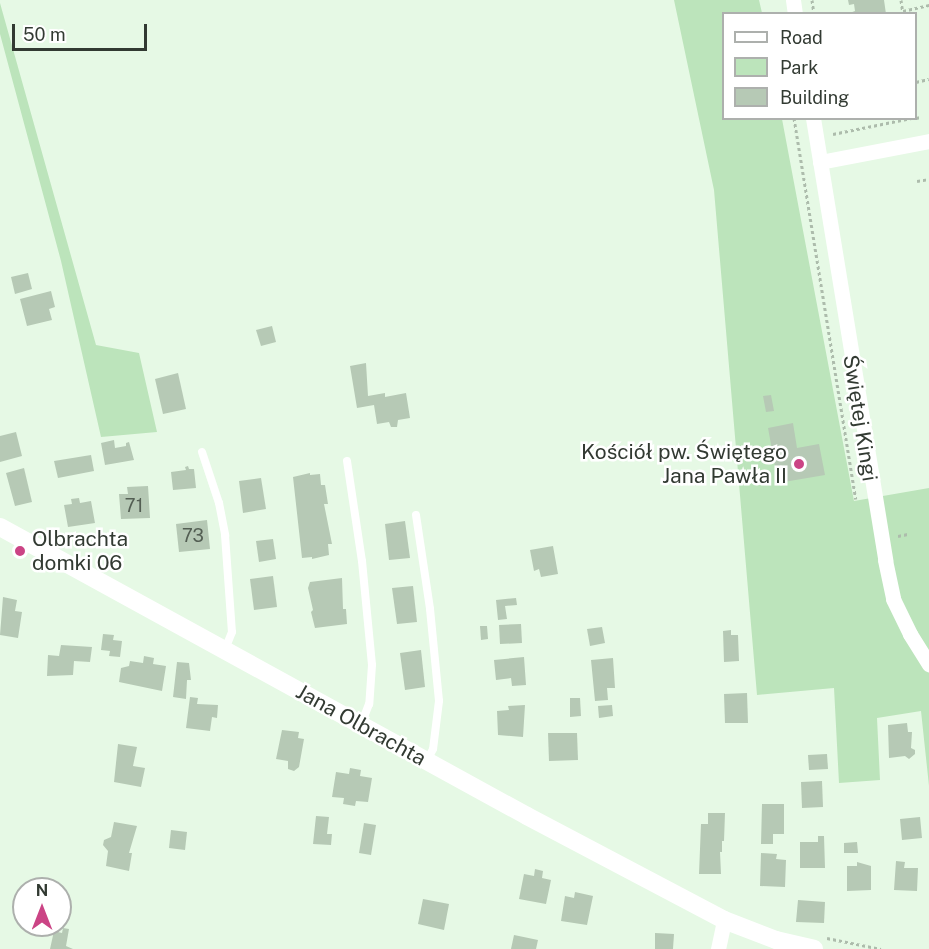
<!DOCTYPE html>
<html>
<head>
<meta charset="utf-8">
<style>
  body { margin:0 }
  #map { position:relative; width:929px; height:949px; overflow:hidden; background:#e6f9e5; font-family:"Public Sans",sans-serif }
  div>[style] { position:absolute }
  .green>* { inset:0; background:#bce4bb }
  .building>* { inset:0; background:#b6c9b5 }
  .path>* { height:3px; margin-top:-1.5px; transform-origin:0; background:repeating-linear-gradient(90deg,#adbcac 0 3px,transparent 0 6px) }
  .service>* { height:8px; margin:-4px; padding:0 4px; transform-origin:4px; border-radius:4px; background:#fff }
  .minor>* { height:15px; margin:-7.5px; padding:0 7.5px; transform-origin:7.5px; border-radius:7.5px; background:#fff }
  .tertiary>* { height:18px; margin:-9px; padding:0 9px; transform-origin:9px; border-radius:9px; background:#fff }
  .dots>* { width:16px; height:16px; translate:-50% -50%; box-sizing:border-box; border:3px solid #fff; border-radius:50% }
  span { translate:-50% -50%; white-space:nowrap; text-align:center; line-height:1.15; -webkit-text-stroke:5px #fff; paint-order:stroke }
  .number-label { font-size:18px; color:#535e53 }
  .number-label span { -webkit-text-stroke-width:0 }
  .street-label { font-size:21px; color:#323a32 }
  .poi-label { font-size:21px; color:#323a32 }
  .right { translate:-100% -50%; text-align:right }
  .left { translate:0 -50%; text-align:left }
  .legend { position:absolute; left:722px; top:12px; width:195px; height:108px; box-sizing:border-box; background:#fff; border:2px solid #adb0ad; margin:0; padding:8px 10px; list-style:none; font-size:18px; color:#323a32 }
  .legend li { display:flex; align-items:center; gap:12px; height:30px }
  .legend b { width:30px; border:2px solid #adb0ad }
  .north { position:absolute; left:12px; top:877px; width:60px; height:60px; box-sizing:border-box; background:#fff; border:2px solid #adb0ad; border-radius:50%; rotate:0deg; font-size:16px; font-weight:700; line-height:24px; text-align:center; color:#323a32 }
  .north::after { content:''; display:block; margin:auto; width:21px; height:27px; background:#cb4485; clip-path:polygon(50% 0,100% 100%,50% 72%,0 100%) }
  .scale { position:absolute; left:12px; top:24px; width:135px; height:27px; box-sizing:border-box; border:3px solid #323a32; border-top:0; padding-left:8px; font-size:18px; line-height:21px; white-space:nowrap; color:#323a32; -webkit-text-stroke:4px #fff; paint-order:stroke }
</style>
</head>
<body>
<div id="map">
  <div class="green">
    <i style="clip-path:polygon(674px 0,759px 0,762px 13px,724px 14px,724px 118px,782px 119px,854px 501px,929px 488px,929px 786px,921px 711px,877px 718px,880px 780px,839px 783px,834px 688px,757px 695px,714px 190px)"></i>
    <i style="clip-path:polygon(0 3px,96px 345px,139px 353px,157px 432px,101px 437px,61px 261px,0 34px)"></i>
  </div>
  <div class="building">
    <i style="clip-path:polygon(848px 0,884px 0,886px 14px,847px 14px,855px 11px,854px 4px,849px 5px)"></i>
    <i style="clip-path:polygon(28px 273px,32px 289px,15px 294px,11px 277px)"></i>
    <i style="clip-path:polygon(51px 291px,55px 307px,49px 309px,52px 320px,27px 326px,20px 299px)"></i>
    <i style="clip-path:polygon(272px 326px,276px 342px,261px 346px,256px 330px)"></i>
    <i style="clip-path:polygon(366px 363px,368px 396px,385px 393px,385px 397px,406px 393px,410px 418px,398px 420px,397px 427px,391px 427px,389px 422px,377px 424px,374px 405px,357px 408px,350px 366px)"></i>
    <i style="clip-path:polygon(178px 373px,186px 409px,163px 414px,155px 379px)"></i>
    <i style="clip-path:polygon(771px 395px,774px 411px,766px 412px,763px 396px)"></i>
    <i style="clip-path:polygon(793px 423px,797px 448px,819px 444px,825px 475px,778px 483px,768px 428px)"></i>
    <i style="clip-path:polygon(16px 432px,22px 456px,0 462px,0 436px)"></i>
    <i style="clip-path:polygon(114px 440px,115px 448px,126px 446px,126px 443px,129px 442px,134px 460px,105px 465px,101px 443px)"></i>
    <i style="clip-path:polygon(91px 455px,94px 471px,58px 478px,54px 461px)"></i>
    <i style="clip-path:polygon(188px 466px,189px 469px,194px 469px,196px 488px,173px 490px,171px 472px,186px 470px,185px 467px)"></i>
    <i style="clip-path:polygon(24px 468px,32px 502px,15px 506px,6px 473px)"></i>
    <i style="clip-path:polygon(310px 473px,310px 475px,320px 474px,321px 485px,325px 485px,328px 504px,324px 504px,332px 544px,328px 544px,329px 555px,312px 559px,312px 557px,302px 558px,293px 477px)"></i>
    <i style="clip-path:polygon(261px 478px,266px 509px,243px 513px,239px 481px)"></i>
    <i style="clip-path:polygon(148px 486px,150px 518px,121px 519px,119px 494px,128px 494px,127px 487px)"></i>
    <i style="clip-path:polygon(79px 498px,80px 503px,91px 501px,95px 523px,68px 527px,64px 505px,72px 504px,71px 499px)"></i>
    <i style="clip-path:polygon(207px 520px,210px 549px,179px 552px,176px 524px)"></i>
    <i style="clip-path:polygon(405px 521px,410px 558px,389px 560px,385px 524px)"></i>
    <i style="clip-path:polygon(273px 539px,276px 559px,259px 562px,256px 541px)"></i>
    <i style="clip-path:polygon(553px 546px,558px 574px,541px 577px,539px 569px,534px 571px,530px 550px)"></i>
    <i style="clip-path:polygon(273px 576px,277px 607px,254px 610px,250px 579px)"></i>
    <i style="clip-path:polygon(342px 578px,343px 609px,346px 609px,347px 624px,315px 628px,311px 612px,313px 610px,308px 588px,310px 582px)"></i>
    <i style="clip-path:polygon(413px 586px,417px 622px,397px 624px,392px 588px)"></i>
    <i style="clip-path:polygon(3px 597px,17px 600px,15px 611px,22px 612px,18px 638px,0 635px)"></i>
    <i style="clip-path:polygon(516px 598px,517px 605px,505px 606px,507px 619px,498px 620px,496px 600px)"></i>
    <i style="clip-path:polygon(521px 624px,522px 643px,500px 644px,499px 625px)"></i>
    <i style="clip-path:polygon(480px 626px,487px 626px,488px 639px,481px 640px)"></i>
    <i style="clip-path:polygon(602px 627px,605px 643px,590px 646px,587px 629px)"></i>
    <i style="clip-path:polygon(731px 630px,731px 635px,738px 635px,739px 661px,724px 662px,723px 631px)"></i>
    <i style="clip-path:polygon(103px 634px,114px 635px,113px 640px,122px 641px,120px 657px,109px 656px,110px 651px,101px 650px)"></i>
    <i style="clip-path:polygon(61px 645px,92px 647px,90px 662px,74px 661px,73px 675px,47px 676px,48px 655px,59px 656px)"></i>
    <i style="clip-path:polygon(421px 650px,425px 687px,405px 690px,400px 653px)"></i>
    <i style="clip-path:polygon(144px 656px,154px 658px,153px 664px,166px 666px,162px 691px,119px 682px,121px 668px,129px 666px,130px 661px,143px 663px)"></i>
    <i style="clip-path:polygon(524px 657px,526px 685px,512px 686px,511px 678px,496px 680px,494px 660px)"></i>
    <i style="clip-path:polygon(613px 658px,615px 688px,607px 688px,608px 700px,595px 701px,591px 660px)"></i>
    <i style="clip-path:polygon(177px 662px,189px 663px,191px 680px,187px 680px,186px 699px,173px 697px)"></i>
    <i style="clip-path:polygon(747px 693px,748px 723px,725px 723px,724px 694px)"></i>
    <i style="clip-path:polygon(190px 697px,198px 698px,197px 704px,218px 705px,217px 718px,212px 717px,210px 731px,186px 728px)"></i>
    <i style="clip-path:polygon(570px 698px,580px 698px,581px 716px,570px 717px)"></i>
    <i style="clip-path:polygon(525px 705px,523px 737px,498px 735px,497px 711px,509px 710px,508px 706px)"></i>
    <i style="clip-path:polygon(612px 705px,613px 716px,599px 718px,598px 706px)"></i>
    <i style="clip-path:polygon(907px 723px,908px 732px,912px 732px,911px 748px,915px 750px,915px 754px,909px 759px,905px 756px,889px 758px,888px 725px)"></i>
    <i style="clip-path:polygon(282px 730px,299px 732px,298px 738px,304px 739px,299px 767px,294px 771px,288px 769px,288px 761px,276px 759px)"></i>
    <i style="clip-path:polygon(548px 733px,577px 733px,578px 760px,549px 761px)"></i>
    <i style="clip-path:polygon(118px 744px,137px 747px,133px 766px,145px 768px,141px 787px,114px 782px)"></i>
    <i style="clip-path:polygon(827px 754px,828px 769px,809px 770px,808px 755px)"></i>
    <i style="clip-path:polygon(350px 768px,361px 770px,360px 776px,372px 778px,368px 802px,356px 801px,355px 806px,343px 804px,344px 798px,332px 797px,336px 772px,349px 774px)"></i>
    <i style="clip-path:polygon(822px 781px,823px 807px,802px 808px,801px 782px)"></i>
    <i style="clip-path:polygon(762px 804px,784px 804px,784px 834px,773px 834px,773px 844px,761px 844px)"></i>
    <i style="clip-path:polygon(708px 813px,725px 813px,724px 841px,722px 841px,722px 852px,720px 852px,721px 874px,699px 874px,701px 824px,708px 824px)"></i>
    <i style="clip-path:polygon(316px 816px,329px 817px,327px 834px,332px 834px,331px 845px,313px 844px)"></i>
    <i style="clip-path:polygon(920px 817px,922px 838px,902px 840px,900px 819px)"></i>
    <i style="clip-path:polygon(114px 822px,137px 826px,129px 853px,132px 853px,129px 871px,106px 866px,108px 851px,103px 845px,104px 840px,111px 837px)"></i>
    <i style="clip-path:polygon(364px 823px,376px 825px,371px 855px,359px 853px)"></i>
    <i style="clip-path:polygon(171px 830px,187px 832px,185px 850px,169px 848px)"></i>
    <i style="clip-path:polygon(818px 836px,824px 836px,825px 868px,800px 868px,800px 842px,818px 842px)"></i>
    <i style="clip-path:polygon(857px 842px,858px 853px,844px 853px,844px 843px)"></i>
    <i style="clip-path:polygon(761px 853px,777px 854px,776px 859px,786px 860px,785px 887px,760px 886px)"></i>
    <i style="clip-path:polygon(896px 861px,905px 862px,904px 868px,918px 868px,917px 891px,894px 890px)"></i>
    <i style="clip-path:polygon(857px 862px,871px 866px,871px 890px,847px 891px,847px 866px,857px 866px)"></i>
    <i style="clip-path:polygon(535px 869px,543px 871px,542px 878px,551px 880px,546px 904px,519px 899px,524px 874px,534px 876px)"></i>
    <i style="clip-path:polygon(575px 892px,593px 896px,587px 925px,561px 921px,565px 896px,574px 898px)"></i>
    <i style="clip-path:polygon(423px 899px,449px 904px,444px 930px,418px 924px)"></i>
    <i style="clip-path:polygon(798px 900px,825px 902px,824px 923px,796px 922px)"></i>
    <i style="clip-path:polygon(63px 928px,69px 929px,66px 946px,73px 949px,50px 949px,54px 931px,62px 933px)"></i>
    <i style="clip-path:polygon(655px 933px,674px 934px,673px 949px,655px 949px)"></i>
    <i style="clip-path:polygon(514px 935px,538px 940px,536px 949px,511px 949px)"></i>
  </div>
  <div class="path">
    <i style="left:812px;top:0;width:14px;rotate:82deg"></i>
    <i style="left:901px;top:0;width:14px;rotate:82deg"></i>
    <i style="left:903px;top:11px;width:27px;rotate:-13deg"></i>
    <i style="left:916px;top:82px;width:13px;rotate:-13deg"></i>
    <i style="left:794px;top:118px;width:386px;rotate:80.8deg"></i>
    <i style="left:916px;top:118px;width:5px;rotate:-11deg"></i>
    <i style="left:833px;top:134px;width:80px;rotate:-11.6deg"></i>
    <i style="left:917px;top:181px;width:12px;rotate:-9deg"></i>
    <i style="left:898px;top:536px;width:10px;rotate:-11deg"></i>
    <i style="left:827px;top:938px;width:55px;rotate:11.5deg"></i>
  </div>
  <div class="service">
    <i style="left:202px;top:452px;width:54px;rotate:71.6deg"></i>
    <i style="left:219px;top:503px;width:33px;rotate:79deg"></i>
    <i style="left:225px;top:535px;width:97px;rotate:85.9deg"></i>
    <i style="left:232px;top:632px;width:18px;rotate:112deg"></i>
    <i style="left:347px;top:461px;width:101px;rotate:81.5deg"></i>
    <i style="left:362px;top:561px;width:104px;rotate:84.5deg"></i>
    <i style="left:372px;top:665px;width:39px;rotate:94deg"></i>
    <i style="left:369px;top:704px;width:22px;rotate:111deg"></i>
    <i style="left:416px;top:515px;width:95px;rotate:81.5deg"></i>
    <i style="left:430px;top:609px;width:92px;rotate:84.4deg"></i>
    <i style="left:439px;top:701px;width:48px;rotate:97.1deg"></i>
    <i style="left:433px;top:749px;width:13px;rotate:117deg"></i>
  </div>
  <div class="minor">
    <i style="left:793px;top:0;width:14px;rotate:82deg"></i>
    <i style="left:813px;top:118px;width:448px;rotate:80.7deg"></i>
    <i style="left:885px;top:560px;width:40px;rotate:78deg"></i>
    <i style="left:893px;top:599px;width:39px;rotate:64deg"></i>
    <i style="left:910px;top:634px;width:36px;rotate:58deg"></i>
    <i style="left:820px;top:162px;width:111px;rotate:-10.9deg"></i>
    <i style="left:718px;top:949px;width:30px;rotate:-78deg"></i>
  </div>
  <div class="tertiary">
    <i style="left:0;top:527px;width:601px;rotate:28.74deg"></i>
    <i style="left:527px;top:816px;width:223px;rotate:27.8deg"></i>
    <i style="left:724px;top:920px;width:56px;rotate:21deg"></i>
    <i style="left:776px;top:940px;width:39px;rotate:13deg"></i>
  </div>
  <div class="dots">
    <i style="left:799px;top:464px;background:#cb4485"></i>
    <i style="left:20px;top:551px;background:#cb4485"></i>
  </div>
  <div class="number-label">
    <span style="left:134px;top:506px">71</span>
    <span style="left:193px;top:536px">73</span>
  </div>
  <div class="street-label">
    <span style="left:860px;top:418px;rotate:81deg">Świętej Kingi</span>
    <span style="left:361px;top:725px;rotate:29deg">Jana Olbrachta</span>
  </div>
  <div class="poi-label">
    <span class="right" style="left:787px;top:464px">Kościół pw. Świętego<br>Jana Pawła II</span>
    <span class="left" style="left:32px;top:551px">Olbrachta<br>domki 06</span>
  </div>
  <ul class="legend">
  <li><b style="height:8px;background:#fff"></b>Road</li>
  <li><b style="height:16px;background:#bce4bb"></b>Park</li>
  <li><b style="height:16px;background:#b6c9b5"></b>Building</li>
  </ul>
  <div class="north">N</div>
  <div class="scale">50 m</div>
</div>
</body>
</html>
